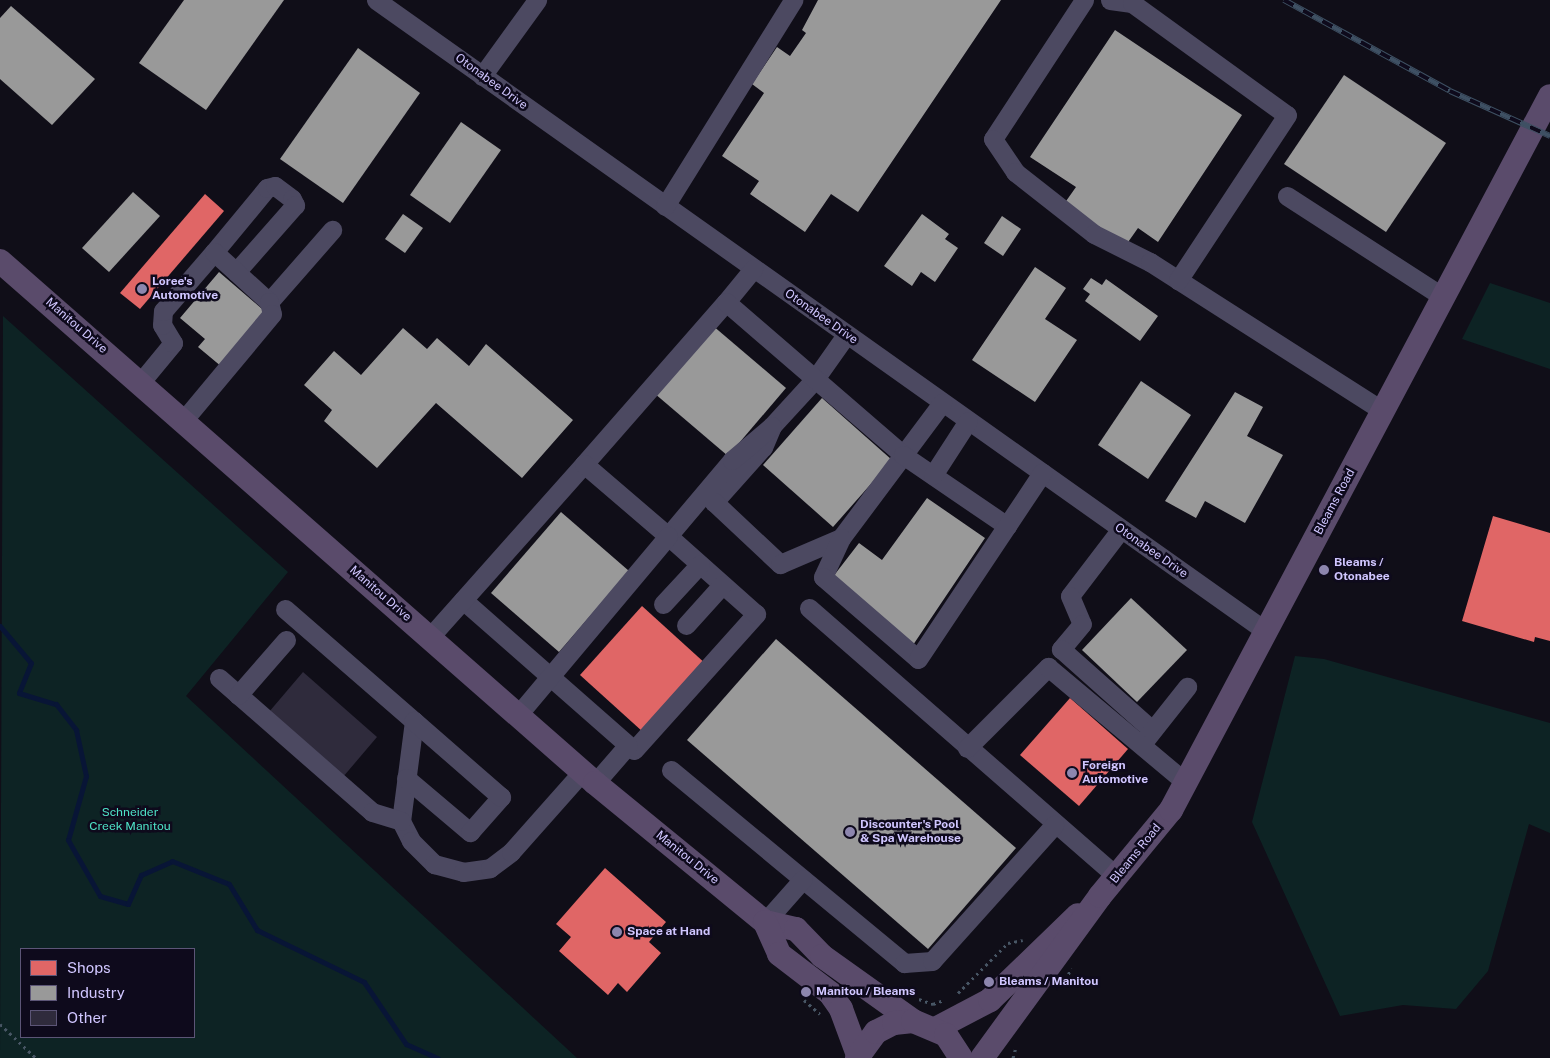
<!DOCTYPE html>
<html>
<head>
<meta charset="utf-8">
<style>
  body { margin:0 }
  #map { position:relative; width:1550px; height:1058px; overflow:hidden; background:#100e18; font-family:"Public Sans",sans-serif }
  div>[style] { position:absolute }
  .green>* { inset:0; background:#0d2324 }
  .shops>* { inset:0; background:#e06666 }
  .industry>* { inset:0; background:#999 }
  .stream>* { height:5px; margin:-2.5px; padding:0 2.5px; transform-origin:2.5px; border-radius:2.5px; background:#081536 }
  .building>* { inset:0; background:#2f2b3c }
  .path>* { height:3px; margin-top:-1.5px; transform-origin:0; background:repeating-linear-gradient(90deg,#485665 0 2.5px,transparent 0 6.5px) }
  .minor>* { height:19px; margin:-9.5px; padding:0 9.5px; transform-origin:9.5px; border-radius:9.5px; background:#4c4961 }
  .major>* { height:24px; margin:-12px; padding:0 12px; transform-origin:12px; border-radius:12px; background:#5a4b6b }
  .rail>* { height:5.5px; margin-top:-2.75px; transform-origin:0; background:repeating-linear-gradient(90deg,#0e0a1c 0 11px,#3e5063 0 22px); box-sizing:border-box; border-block:1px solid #3e5063 }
  .dots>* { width:14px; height:14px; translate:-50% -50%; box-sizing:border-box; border:2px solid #0e0a1c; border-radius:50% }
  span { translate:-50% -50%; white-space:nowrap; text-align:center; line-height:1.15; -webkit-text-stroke:5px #0e0a1c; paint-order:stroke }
  .street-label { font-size:12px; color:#d0c6ff }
  .poi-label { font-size:12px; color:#d0c6ff; font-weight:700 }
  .left { translate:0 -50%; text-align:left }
  .park-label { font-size:12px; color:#4ee2c6 }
  .legend { position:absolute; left:20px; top:948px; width:175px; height:90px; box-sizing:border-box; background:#0e0a1c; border:1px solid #5c5577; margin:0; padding:6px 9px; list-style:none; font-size:15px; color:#d0c6ff }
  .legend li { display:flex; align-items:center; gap:10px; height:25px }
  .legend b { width:25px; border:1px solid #5c5577 }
</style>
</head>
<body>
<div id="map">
  <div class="green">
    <i style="clip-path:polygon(1490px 283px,1550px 303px,1550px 369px,1462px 339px)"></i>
    <i style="clip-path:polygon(evenodd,3px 316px,288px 572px,186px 696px,577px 1058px,0 1058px,3px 316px,21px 949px,194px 949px,194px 1037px,21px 1037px,21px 949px)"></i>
    <i style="clip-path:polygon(1295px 656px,1324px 659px,1550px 723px,1550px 833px,1529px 824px,1488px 971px,1456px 1009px,1403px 1005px,1340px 1016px,1252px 822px)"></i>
  </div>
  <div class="shops">
    <i style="clip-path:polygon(205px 194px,224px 211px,140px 309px,120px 293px)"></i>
    <i style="clip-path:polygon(1493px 516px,1550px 533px,1550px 641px,1535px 637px,1534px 642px,1462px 621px)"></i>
    <i style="clip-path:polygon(642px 606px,707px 665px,643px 732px,580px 675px)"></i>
    <i style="clip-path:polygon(1070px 698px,1128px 749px,1079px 806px,1020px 755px)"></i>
    <i style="clip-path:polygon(605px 868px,666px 922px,649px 942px,661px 953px,627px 992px,618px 983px,608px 995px,559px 951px,571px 937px,556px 924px)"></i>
  </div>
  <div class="industry">
    <i style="clip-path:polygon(184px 0,284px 0,206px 110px,139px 63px)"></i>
    <i style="clip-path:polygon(818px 0,1001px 0,858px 212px,831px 194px,805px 232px,750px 194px,759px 181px,722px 156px,764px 93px,752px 84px,777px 47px,790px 56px,806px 33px,802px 30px)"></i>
    <i style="clip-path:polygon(11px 6px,95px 79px,52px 125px,0 79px,0 18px)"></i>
    <i style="clip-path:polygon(1115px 30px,1242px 115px,1158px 242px,1138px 228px,1126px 245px,1064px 204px,1076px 187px,1030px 157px)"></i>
    <i style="clip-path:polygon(358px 48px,420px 93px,343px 203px,280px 159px)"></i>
    <i style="clip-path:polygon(1344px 75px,1446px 143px,1386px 232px,1284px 164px)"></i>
    <i style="clip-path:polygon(461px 122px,501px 150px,450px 223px,410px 195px)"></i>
    <i style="clip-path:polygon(133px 192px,160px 216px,109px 272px,82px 248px)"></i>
    <i style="clip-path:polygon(403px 214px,423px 228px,405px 253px,385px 239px)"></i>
    <i style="clip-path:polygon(922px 214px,949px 234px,945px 239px,958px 248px,935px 282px,921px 272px,912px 286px,884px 266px)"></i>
    <i style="clip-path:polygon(1002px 216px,1021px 229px,1003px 256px,984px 243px)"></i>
    <i style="clip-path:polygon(1035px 267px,1066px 288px,1045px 319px,1077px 340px,1035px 402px,972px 360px)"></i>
    <i style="clip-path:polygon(219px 272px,268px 314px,222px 367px,198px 347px,205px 339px,180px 318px)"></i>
    <i style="clip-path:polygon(1091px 278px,1102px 285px,1106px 279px,1158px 316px,1140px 341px,1085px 301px,1090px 294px,1083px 289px)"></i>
    <i style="clip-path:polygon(712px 325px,786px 388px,728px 456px,654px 393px)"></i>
    <i style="clip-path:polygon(403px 328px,427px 349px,437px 338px,469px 366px,486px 344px,573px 420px,522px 478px,436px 403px,377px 468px,324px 421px,332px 410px,304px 385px,334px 351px,361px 375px)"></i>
    <i style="clip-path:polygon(1141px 381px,1191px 415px,1148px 479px,1098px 445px)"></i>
    <i style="clip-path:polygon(1235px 392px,1263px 407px,1247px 436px,1283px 455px,1245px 523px,1205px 501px,1196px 518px,1165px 501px)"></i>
    <i style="clip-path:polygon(822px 398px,892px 460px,833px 527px,763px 465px)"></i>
    <i style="clip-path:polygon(927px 498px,985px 538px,913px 645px,832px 578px,859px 543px,882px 560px)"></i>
    <i style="clip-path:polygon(561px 512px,629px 571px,559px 652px,491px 593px)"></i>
    <i style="clip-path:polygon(1131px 598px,1187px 650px,1137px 702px,1082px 650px)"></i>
    <i style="clip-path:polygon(776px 639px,1016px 848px,928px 949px,687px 740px)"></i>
  </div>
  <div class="stream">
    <i style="left:0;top:626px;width:48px;rotate:50deg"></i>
    <i style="left:31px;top:663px;width:32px;rotate:112deg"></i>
    <i style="left:19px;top:693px;width:39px;rotate:17deg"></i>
    <i style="left:56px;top:704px;width:33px;rotate:52deg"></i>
    <i style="left:76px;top:730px;width:47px;rotate:77.7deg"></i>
    <i style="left:86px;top:776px;width:66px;rotate:105.7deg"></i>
    <i style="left:68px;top:840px;width:64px;rotate:60.3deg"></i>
    <i style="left:100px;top:896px;width:29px;rotate:16deg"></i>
    <i style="left:128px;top:904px;width:32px;rotate:-66deg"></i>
    <i style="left:141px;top:875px;width:34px;rotate:-24deg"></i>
    <i style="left:172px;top:861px;width:61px;rotate:22deg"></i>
    <i style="left:229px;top:884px;width:54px;rotate:58.7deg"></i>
    <i style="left:257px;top:930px;width:119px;rotate:25.9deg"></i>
    <i style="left:364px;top:982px;width:75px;rotate:55.9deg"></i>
    <i style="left:406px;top:1044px;width:35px;rotate:24deg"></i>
  </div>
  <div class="building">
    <i style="clip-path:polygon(303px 672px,377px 737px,343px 777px,269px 712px)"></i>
  </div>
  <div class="path">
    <i style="left:1066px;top:980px;width:13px;rotate:-67deg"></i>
    <i style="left:958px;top:993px;width:71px;rotate:-45deg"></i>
    <i style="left:1008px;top:943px;width:15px;rotate:-11deg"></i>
    <i style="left:919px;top:999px;width:15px;rotate:20deg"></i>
    <i style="left:933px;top:1004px;width:12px;rotate:-20deg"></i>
    <i style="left:804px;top:1000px;width:21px;rotate:41deg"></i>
    <i style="left:0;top:1024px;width:50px;rotate:43.4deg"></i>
    <i style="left:1013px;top:1058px;width:11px;rotate:-75deg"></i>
  </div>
  <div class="minor">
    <i style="left:376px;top:0;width:1092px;rotate:35.35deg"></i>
    <i style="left:1084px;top:0;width:166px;rotate:123.2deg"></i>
    <i style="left:993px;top:139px;width:40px;rotate:56deg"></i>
    <i style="left:1015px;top:172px;width:100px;rotate:38.1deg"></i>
    <i style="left:1094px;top:234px;width:63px;rotate:26.6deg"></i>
    <i style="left:1150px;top:262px;width:277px;rotate:32.6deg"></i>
    <i style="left:1110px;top:0;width:22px;rotate:8deg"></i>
    <i style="left:1132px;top:3px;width:191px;rotate:35.9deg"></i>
    <i style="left:1287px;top:115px;width:198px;rotate:123.4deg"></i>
    <i style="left:482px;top:76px;width:94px;rotate:-54.1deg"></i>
    <i style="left:1287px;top:196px;width:186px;rotate:32.9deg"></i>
    <i style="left:665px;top:206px;width:243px;rotate:-58.1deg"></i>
    <i style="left:214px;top:252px;width:83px;rotate:-50.4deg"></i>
    <i style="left:267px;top:188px;width:8px;rotate:-14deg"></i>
    <i style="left:275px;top:186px;width:21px;rotate:37deg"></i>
    <i style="left:292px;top:199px;width:7px;rotate:63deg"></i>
    <i style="left:295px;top:205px;width:89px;rotate:131.4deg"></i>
    <i style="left:269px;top:302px;width:96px;rotate:-48.8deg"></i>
    <i style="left:726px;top:302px;width:43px;rotate:-50.7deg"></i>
    <i style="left:846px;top:335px;width:54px;rotate:125.2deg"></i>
    <i style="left:815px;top:379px;width:64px;rotate:132.5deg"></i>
    <i style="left:772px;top:426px;width:23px;rotate:113deg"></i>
    <i style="left:763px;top:447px;width:74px;rotate:131.7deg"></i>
    <i style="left:714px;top:502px;width:91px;rotate:43.2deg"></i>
    <i style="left:780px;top:564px;width:66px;rotate:-23.1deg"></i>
    <i style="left:841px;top:538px;width:169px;rotate:-53.2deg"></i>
    <i style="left:140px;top:383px;width:52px;rotate:-50.5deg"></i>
    <i style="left:173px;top:343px;width:21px;rotate:-121deg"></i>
    <i style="left:162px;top:325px;width:14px;rotate:-86deg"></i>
    <i style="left:163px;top:311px;width:78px;rotate:-49.2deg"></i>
    <i style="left:214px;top:252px;width:74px;rotate:42.3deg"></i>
    <i style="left:269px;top:302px;width:12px;rotate:76deg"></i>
    <i style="left:272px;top:314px;width:139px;rotate:129.8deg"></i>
    <i style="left:584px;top:464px;width:215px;rotate:-48.8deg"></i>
    <i style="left:726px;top:302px;width:234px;rotate:40.8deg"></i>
    <i style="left:903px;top:455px;width:126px;rotate:34.3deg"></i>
    <i style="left:933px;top:475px;width:64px;rotate:-57.1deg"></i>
    <i style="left:1121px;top:529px;width:84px;rotate:127.3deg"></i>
    <i style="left:1070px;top:596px;width:30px;rotate:67deg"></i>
    <i style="left:1082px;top:624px;width:33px;rotate:130deg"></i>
    <i style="left:1061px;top:649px;width:122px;rotate:41.7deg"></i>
    <i style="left:841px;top:538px;width:43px;rotate:114.8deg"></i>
    <i style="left:823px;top:577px;width:125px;rotate:40.8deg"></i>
    <i style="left:918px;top:659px;width:224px;rotate:-56.3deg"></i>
    <i style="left:463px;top:600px;width:227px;rotate:41.3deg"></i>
    <i style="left:634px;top:750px;width:183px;rotate:-48.1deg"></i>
    <i style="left:756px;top:614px;width:118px;rotate:-138.4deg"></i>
    <i style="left:668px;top:536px;width:99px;rotate:-49.9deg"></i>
    <i style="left:732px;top:460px;width:52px;rotate:-40.4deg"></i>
    <i style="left:663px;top:604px;width:54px;rotate:-47.2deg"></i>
    <i style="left:809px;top:608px;width:409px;rotate:41.1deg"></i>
    <i style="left:285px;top:609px;width:171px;rotate:41deg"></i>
    <i style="left:414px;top:721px;width:101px;rotate:97.4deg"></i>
    <i style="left:401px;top:821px;width:22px;rotate:63deg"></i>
    <i style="left:411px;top:841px;width:33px;rotate:45deg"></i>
    <i style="left:434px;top:864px;width:30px;rotate:15deg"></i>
    <i style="left:463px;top:872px;width:27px;rotate:-8deg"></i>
    <i style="left:490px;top:868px;width:26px;rotate:-37deg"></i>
    <i style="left:511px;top:852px;width:107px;rotate:-48.4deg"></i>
    <i style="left:686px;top:625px;width:54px;rotate:-48deg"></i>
    <i style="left:429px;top:638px;width:233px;rotate:-48.3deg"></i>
    <i style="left:584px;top:464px;width:111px;rotate:40.6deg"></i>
    <i style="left:668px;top:536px;width:234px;rotate:130deg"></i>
    <i style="left:219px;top:678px;width:203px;rotate:41.2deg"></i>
    <i style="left:372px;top:812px;width:30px;rotate:17deg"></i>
    <i style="left:238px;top:695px;width:73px;rotate:-48.9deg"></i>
    <i style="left:1145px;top:740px;width:68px;rotate:-51.6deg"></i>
    <i style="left:967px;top:748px;width:115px;rotate:-45deg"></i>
    <i style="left:1048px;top:667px;width:179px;rotate:40deg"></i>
    <i style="left:671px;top:770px;width:303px;rotate:39.6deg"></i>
    <i style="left:904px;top:963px;width:28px;rotate:-4deg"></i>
    <i style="left:932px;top:961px;width:183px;rotate:-48.1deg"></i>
    <i style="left:406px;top:778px;width:84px;rotate:40.2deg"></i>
    <i style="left:470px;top:832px;width:47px;rotate:-48.5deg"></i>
    <i style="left:501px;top:797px;width:116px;rotate:-138.9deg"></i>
    <i style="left:595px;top:783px;width:50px;rotate:-49deg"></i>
    <i style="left:765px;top:922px;width:57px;rotate:-48.5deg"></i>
  </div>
  <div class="major">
    <i style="left:0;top:261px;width:792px;rotate:41.26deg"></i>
    <i style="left:595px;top:783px;width:220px;rotate:39.3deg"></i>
    <i style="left:765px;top:922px;width:32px;rotate:13deg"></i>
    <i style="left:796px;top:929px;width:37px;rotate:46deg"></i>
    <i style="left:822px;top:956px;width:112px;rotate:35.5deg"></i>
    <i style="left:765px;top:922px;width:35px;rotate:66deg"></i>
    <i style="left:779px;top:954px;width:64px;rotate:37.4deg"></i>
    <i style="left:830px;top:993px;width:19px;rotate:55deg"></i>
    <i style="left:841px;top:1009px;width:49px;rotate:69.7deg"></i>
    <i style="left:937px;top:1028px;width:60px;rotate:-27.8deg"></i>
    <i style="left:990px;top:1000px;width:122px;rotate:-44deg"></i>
    <i style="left:857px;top:1058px;width:32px;rotate:-54deg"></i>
    <i style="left:876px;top:1032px;width:20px;rotate:-27deg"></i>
    <i style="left:894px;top:1023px;width:19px;rotate:-6deg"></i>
    <i style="left:913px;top:1021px;width:36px;rotate:23deg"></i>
    <i style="left:946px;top:1035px;width:27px;rotate:57deg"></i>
    <i style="left:982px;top:1058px;width:200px;rotate:-53.9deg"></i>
    <i style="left:1100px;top:896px;width:112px;rotate:-50.5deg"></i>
    <i style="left:1171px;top:810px;width:808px;rotate:-62.04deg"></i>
  </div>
  <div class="rail">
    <i style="left:1284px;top:0;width:189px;rotate:28.7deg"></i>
    <i style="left:1450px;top:91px;width:110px;rotate:24.2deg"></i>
  </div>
  <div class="dots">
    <i style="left:142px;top:289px;background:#8d86ae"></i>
    <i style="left:1324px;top:570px;background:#8d86ae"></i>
    <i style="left:1072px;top:773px;background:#8d86ae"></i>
    <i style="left:850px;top:832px;background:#8d86ae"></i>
    <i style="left:617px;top:932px;background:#8d86ae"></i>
    <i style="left:989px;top:982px;background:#8d86ae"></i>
    <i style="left:806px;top:992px;background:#8d86ae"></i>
  </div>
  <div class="street-label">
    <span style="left:491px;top:82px;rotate:36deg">Otonabee Drive</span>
    <span style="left:821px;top:317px;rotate:35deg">Otonabee Drive</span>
    <span style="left:76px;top:326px;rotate:41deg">Manitou Drive</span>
    <span style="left:1335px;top:502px;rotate:-62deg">Bleams Road</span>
    <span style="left:1151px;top:551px;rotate:35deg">Otonabee Drive</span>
    <span style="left:380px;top:594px;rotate:41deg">Manitou Drive</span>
    <span style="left:1136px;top:854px;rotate:-51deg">Bleams Road</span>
    <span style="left:687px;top:858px;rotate:39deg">Manitou Drive</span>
  </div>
  <div class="poi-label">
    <span class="left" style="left:152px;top:289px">Loree's<br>Automotive</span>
    <span class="left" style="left:1334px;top:570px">Bleams /<br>Otonabee</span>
    <span class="left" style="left:1082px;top:773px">Foreign<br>Automotive</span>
    <span class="left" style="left:860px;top:832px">Discounter's Pool<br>&amp; Spa Warehouse</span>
    <span class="left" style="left:627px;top:932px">Space at Hand</span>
    <span class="left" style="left:999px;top:982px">Bleams / Manitou</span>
    <span class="left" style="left:816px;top:992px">Manitou / Bleams</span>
  </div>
  <div class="park-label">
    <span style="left:130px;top:820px">Schneider<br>Creek Manitou</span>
  </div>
  <ul class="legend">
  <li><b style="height:14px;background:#e06666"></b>Shops</li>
  <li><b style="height:14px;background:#999"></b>Industry</li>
  <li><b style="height:14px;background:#2f2b3c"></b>Other</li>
  </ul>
</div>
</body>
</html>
